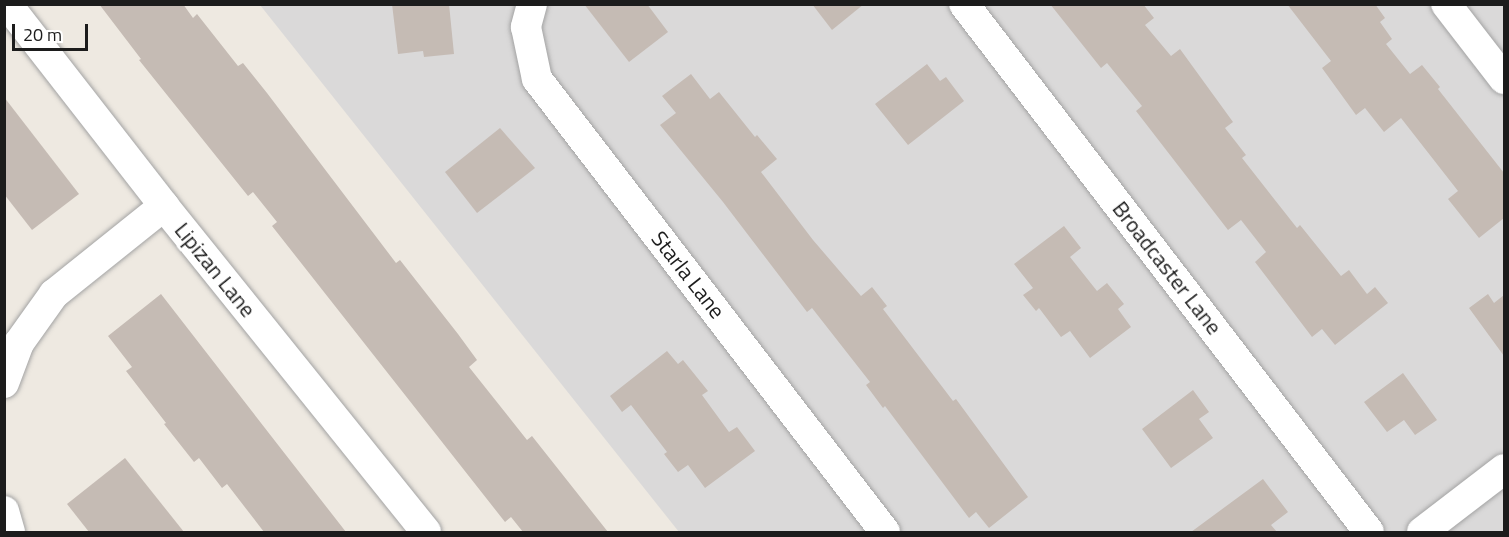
<!DOCTYPE html>
<html>
<head>
<meta charset="utf-8">
<style>
  body { margin:0 }
  #map { position:relative; width:1509px; height:537px; overflow:hidden; background:#eee9e1; font-family:"Titillium Web",sans-serif }
  div>[style] { position:absolute }
  .residential>* { inset:0; background:#dad9d9 }
  .building>* { inset:0; background:#c5bbb4 }
  .roads { filter:drop-shadow(0 0 2px #a3a3a3) drop-shadow(0 0 2px #a3a3a3) }
  .minor>* { height:30px; margin:-15px; padding:0 15px; transform-origin:15px; border-radius:15px; background:#fff }
  span { translate:-50% -50%; white-space:nowrap; text-align:center; line-height:1.15; -webkit-text-stroke:5px #fff; paint-order:stroke }
  .street-label { font-size:22px; color:#1c1c1c }
  .frame { position:absolute; inset:0; border:6px solid #1c1c1c; pointer-events:none }
  .scale { position:absolute; left:12px; top:24px; width:76px; height:27px; box-sizing:border-box; border:3px solid #1c1c1c; border-top:0; padding-left:8px; font-size:18px; line-height:21px; white-space:nowrap; color:#1c1c1c; -webkit-text-stroke:4px #fff; paint-order:stroke }
</style>
</head>
<body>
<div id="map">
  <div class="residential">
    <i style="clip-path:polygon(260px 5px,1504px 5px,1504px 532px,679px 532px)"></i>
  </div>
  <div class="building">
    <i style="clip-path:polygon(99px 4px,183px 4px,193px 18px,197px 14px,238px 66px,243px 63px,267px 93px,396px 263px,400px 260px,458px 334px,477px 360px,469px 367px,527px 440px,532px 436px,608px 532px,523px 532px,511px 517px,505px 522px,272px 226px,277px 222px,253px 192px,248px 196px,139px 60px,141px 59px)"></i>
    <i style="clip-path:polygon(392px 4px,449px 4px,454px 54px,424px 57px,423px 51px,398px 54px)"></i>
    <i style="clip-path:polygon(584px 4px,647px 4px,668px 32px,629px 62px)"></i>
    <i style="clip-path:polygon(812px 4px,864px 4px,832px 30px)"></i>
    <i style="clip-path:polygon(1050px 4px,1143px 4px,1154px 18px,1145px 25px,1171px 56px,1180px 49px,1233px 122px,1225px 128px,1246px 155px,1242px 158px,1297px 228px,1300px 225px,1341px 276px,1349px 270px,1367px 294px,1375px 287px,1388px 303px,1335px 345px,1322px 329px,1312px 337px,1255px 262px,1266px 252px,1241px 220px,1228px 230px,1136px 111px,1142px 106px,1107px 63px,1101px 68px)"></i>
    <i style="clip-path:polygon(1287px 4px,1375px 4px,1385px 18px,1380px 22px,1392px 39px,1386px 44px,1410px 74px,1422px 65px,1440px 87px,1438px 89px,1504px 173px,1504px 218px,1479px 238px,1448px 199px,1458px 191px,1401px 118px,1384px 132px,1365px 108px,1356px 115px,1322px 68px,1331px 61px)"></i>
    <i style="clip-path:polygon(927px 64px,940px 81px,946px 77px,964px 101px,908px 145px,875px 104px)"></i>
    <i style="clip-path:polygon(691px 74px,710px 99px,719px 92px,755px 137px,757px 135px,777px 159px,761px 172px,813px 240px,861px 296px,872px 287px,887px 306px,883px 309px,953px 401px,956px 399px,1028px 497px,989px 528px,976px 512px,969px 518px,885px 406px,883px 408px,866px 385px,870px 382px,812px 308px,807px 312px,723px 202px,660px 125px,676px 113px,662px 96px)"></i>
    <i style="clip-path:polygon(4px 97px,79px 194px,32px 230px,4px 194px)"></i>
    <i style="clip-path:polygon(500px 128px,535px 168px,477px 213px,445px 172px)"></i>
    <i style="clip-path:polygon(1064px 226px,1081px 248px,1070px 257px,1097px 291px,1107px 283px,1124px 304px,1118px 309px,1131px 327px,1090px 358px,1070px 331px,1061px 337px,1039px 308px,1036px 311px,1023px 295px,1033px 288px,1014px 264px)"></i>
    <i style="clip-path:polygon(161px 294px,282px 450px,346px 532px,264px 532px,227px 484px,222px 488px,199px 458px,194px 462px,164px 424px,166px 423px,126px 371px,132px 367px,108px 336px)"></i>
    <i style="clip-path:polygon(1488px 294px,1494px 303px,1504px 295px,1504px 356px,1469px 308px)"></i>
    <i style="clip-path:polygon(667px 351px,678px 364px,683px 360px,708px 391px,702px 395px,729px 432px,737px 427px,755px 451px,705px 488px,688px 465px,678px 472px,664px 454px,667px 452px,631px 405px,622px 412px,610px 396px)"></i>
    <i style="clip-path:polygon(1403px 373px,1437px 420px,1415px 435px,1404px 420px,1387px 432px,1364px 402px)"></i>
    <i style="clip-path:polygon(1193px 390px,1209px 412px,1199px 419px,1213px 438px,1171px 468px,1142px 429px)"></i>
    <i style="clip-path:polygon(125px 458px,184px 532px,89px 532px,67px 504px)"></i>
    <i style="clip-path:polygon(1263px 479px,1288px 512px,1271px 525px,1277px 532px,1191px 532px)"></i>
  </div>
  <div class="roads">
    <div class="minor">
      <i style="left:7px;top:4px;width:256px;rotate:52.1deg"></i>
      <i style="left:164px;top:206px;width:418px;rotate:51.2deg"></i>
      <i style="left:532px;top:4px;width:24px;rotate:105deg"></i>
      <i style="left:526px;top:27px;width:53px;rotate:78.1deg"></i>
      <i style="left:537px;top:79px;width:571px;rotate:52.47deg"></i>
      <i style="left:964px;top:4px;width:665px;rotate:52.51deg"></i>
      <i style="left:1446px;top:4px;width:95px;rotate:52.3deg"></i>
      <i style="left:4px;top:383px;width:43px;rotate:-69.4deg"></i>
      <i style="left:19px;top:343px;width:60px;rotate:-54.5deg"></i>
      <i style="left:54px;top:294px;width:141px;rotate:-38.7deg"></i>
      <i style="left:4px;top:511px;width:22px;rotate:74deg"></i>
      <i style="left:1422px;top:532px;width:103px;rotate:-37.5deg"></i>
    </div>
  </div>
  <div class="street-label">
    <span style="left:1167px;top:268px;rotate:52deg">Broadcaster Lane</span>
    <span style="left:215px;top:270px;rotate:51deg">Lipizan Lane</span>
    <span style="left:688px;top:275px;rotate:52deg">Starla Lane</span>
  </div>
  <div class="frame"></div>
  <div class="scale">20 m</div>
</div>
</body>
</html>
